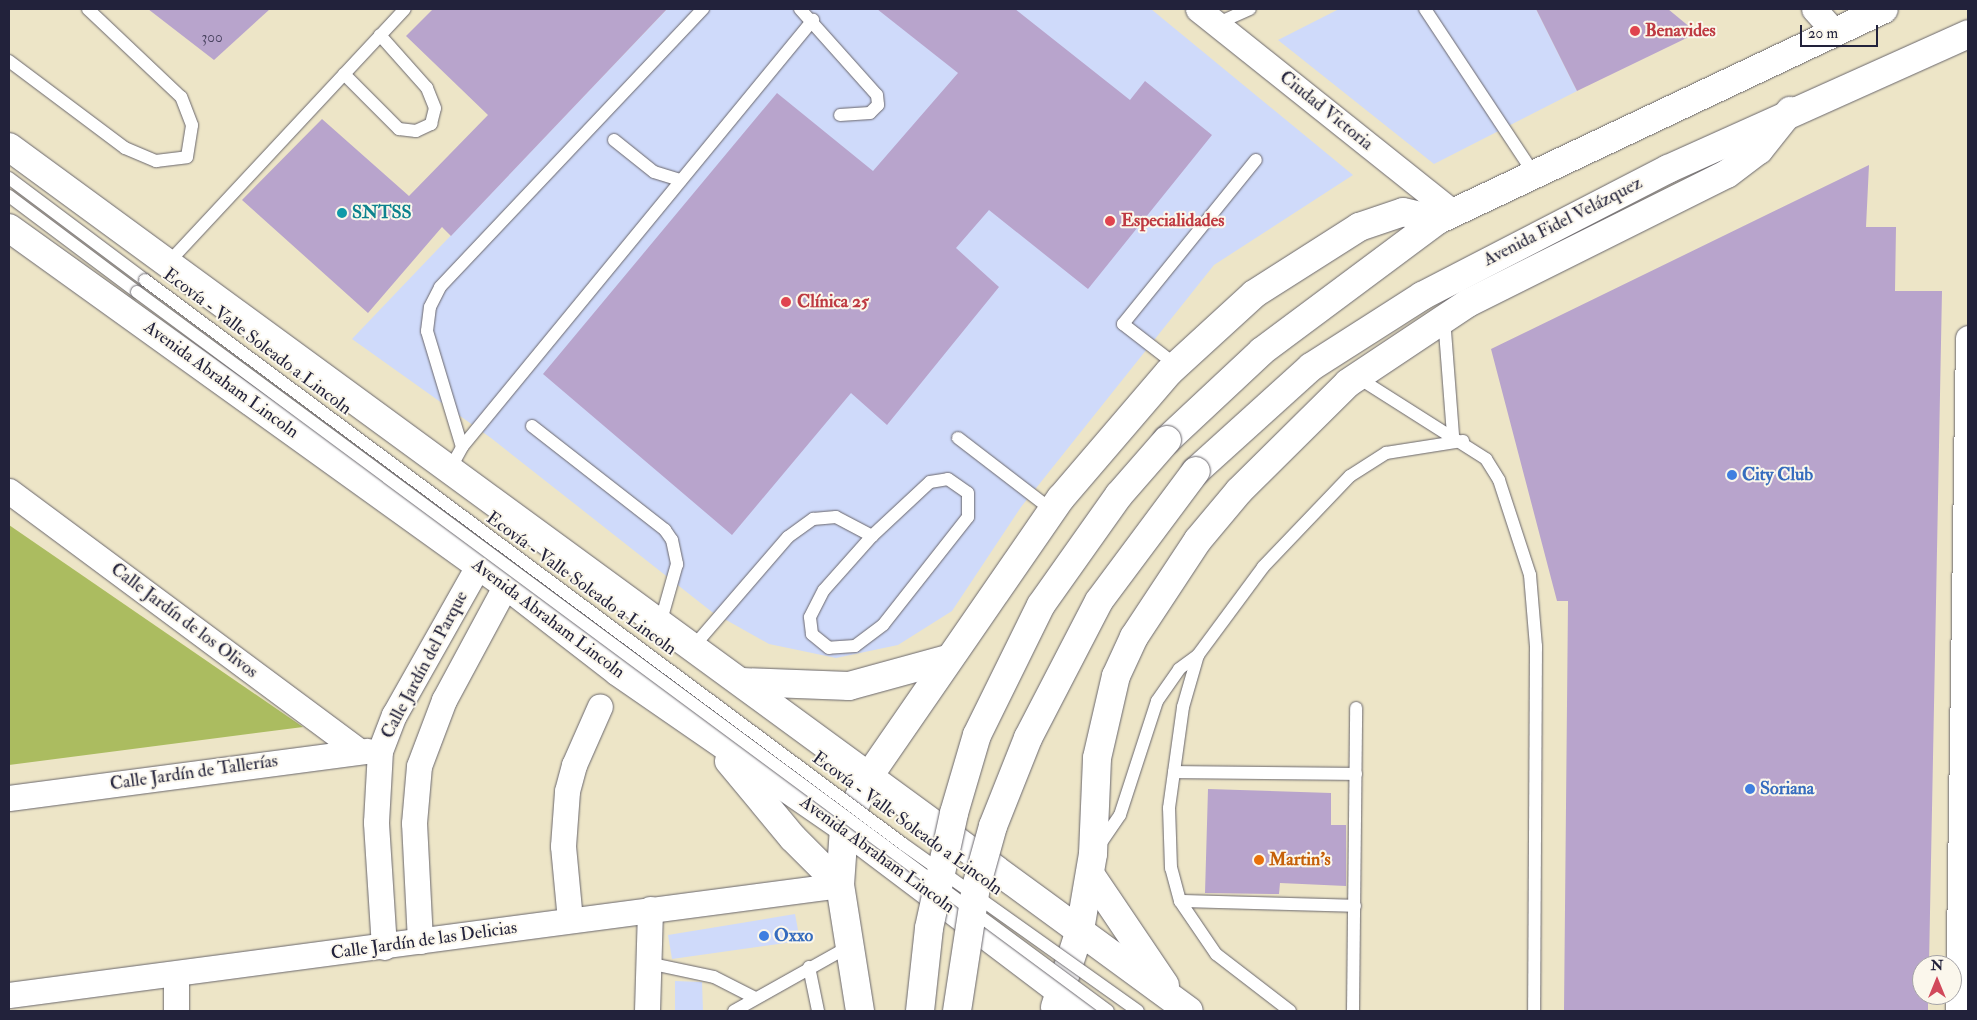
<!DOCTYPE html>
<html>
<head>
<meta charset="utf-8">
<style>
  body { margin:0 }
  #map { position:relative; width:1977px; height:1020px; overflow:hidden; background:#ede5c7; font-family:"IM FELL Double Pica",serif }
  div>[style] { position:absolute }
  .built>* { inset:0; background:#cfdafa }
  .green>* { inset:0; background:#abbc60 }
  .building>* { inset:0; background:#b8a4cc }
  .roads { filter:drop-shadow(0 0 1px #69666c) drop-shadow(0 0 1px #69666c) }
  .lane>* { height:12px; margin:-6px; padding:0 6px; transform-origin:6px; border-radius:6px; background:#fff }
  .street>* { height:25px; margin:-12.5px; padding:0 12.5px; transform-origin:12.5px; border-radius:12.5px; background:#fff }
  .secondary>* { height:28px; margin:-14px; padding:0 14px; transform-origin:14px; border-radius:14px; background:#fff }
  .highway>* { height:28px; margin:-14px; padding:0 14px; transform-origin:14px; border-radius:14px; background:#fff }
  .bridges { filter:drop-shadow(0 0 1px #69666c) drop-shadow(0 0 1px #69666c) }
  .lane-bridge>* { height:12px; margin:-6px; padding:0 6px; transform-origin:6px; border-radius:6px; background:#fff }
  .highway-bridge>* { height:28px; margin:-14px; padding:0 14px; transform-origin:14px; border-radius:14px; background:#fff }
  .dots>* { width:14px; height:14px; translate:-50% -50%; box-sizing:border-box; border:2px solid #fbf7ec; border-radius:50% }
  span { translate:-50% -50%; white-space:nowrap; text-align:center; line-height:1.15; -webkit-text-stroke:4px #fbf7ec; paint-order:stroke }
  .number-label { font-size:15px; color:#48425f }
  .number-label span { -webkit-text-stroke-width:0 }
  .health-label { font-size:18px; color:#be3a42; font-weight:700 }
  .left { translate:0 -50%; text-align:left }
  .street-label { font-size:18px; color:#22223b }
  .culture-label { font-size:18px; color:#0d838f; font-weight:700 }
  .shop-label { font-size:18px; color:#366cbe; font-weight:700 }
  .food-label { font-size:18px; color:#c56008; font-weight:700 }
  .frame { position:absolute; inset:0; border:10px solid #22223b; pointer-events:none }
  .north { position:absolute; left:1912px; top:955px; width:50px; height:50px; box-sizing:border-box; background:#fbf7ec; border:1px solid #a4a2a5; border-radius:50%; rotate:0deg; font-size:14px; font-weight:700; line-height:20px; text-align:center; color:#22223b }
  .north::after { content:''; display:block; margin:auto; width:18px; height:22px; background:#d1495b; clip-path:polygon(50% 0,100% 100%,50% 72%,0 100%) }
  .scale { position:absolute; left:1800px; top:25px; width:78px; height:22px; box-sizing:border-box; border:2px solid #22223b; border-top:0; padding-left:6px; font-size:15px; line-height:18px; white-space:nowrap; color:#22223b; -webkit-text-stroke:4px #fbf7ec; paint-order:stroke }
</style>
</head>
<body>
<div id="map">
  <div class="built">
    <i style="clip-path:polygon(667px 9px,1151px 9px,1353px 175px,1214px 265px,1021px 507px,952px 611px,898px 645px,836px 658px,769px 644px,712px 612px,491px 438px,352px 339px)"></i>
    <i style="clip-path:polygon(1339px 9px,1536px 9px,1577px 91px,1434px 164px,1278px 40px)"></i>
    <i style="clip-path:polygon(795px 914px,800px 941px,672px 959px,668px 935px)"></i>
    <i style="clip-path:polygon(675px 981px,702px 982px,703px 1011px,675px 1011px)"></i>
  </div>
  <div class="green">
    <i style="clip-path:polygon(9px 525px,303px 727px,9px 765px)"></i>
  </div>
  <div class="building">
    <i style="clip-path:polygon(148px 9px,270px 9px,214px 60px)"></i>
    <i style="clip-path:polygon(433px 9px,667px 9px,451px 236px,442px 227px,368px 313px,242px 200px,322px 119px,409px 196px,488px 115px,406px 36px)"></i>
    <i style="clip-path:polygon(877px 9px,1015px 9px,1130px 100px,1145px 81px,1212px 135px,1088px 289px,989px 210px,956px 248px,999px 287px,887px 425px,851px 393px,732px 535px,543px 374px,777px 93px,873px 171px,958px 73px)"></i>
    <i style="clip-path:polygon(1536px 9px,1668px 9px,1697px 33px,1577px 91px)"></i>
    <i style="clip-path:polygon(1869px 165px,1866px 227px,1896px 227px,1895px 291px,1942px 291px,1929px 965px,1922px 965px,1922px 995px,1928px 995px,1928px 1011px,1564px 1011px,1568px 601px,1557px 601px,1491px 349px)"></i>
    <i style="clip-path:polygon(1208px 789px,1331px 793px,1331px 825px,1346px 825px,1346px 886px,1280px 883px,1279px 894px,1205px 893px)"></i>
  </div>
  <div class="roads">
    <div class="lane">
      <i style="left:800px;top:9px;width:115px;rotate:48.2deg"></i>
      <i style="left:877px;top:95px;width:10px;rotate:84deg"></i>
      <i style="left:878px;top:105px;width:11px;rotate:135deg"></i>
      <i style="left:870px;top:113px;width:30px;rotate:176deg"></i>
      <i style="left:1425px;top:9px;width:199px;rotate:56.5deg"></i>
      <i style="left:1216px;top:24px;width:37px;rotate:-24deg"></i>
      <i style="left:9px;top:61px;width:145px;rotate:36.9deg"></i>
      <i style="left:125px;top:148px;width:34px;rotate:23deg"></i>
      <i style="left:156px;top:161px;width:31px;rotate:-7deg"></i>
      <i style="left:187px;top:157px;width:32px;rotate:-81deg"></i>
      <i style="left:192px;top:125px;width:30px;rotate:-111deg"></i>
      <i style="left:181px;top:97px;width:128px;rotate:-136.6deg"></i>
      <i style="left:344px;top:74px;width:78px;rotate:45deg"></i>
      <i style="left:399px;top:129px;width:17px;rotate:7deg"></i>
      <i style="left:416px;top:131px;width:17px;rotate:-25deg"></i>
      <i style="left:431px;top:124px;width:16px;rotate:-76deg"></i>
      <i style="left:435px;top:108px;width:22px;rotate:-112deg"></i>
      <i style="left:427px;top:88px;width:71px;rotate:-131.6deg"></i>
      <i style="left:614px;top:140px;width:51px;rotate:38.7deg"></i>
      <i style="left:654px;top:172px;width:28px;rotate:17deg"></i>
      <i style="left:9px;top:178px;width:170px;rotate:36.9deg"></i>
      <i style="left:9px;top:196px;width:160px;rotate:36.9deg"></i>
      <i style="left:168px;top:263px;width:347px;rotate:-47deg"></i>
      <i style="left:1444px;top:318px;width:117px;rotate:85.6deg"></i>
      <i style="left:1176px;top:365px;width:67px;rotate:-142.3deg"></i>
      <i style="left:1123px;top:324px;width:211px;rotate:-51deg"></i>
      <i style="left:1357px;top:377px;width:153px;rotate:32.4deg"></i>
      <i style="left:1486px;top:459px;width:25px;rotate:58deg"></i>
      <i style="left:1499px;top:480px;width:100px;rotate:71.9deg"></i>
      <i style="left:1530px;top:575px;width:71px;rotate:85.2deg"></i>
      <i style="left:1536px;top:646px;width:365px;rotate:90.3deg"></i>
      <i style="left:532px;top:426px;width:169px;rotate:38deg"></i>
      <i style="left:665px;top:530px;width:12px;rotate:55deg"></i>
      <i style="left:672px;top:540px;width:25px;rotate:78deg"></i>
      <i style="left:677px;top:564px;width:62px;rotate:105.8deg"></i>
      <i style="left:958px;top:438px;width:118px;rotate:37.5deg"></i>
      <i style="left:462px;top:447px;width:121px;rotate:-106.8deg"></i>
      <i style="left:427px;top:331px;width:24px;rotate:-83deg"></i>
      <i style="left:430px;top:307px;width:22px;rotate:-63deg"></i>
      <i style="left:440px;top:287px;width:383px;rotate:-46.6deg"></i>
      <i style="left:450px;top:469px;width:25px;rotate:-61deg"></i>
      <i style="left:462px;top:447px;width:553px;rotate:-50.58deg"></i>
      <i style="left:693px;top:647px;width:145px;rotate:-49.2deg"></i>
      <i style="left:788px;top:537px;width:31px;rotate:-36deg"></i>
      <i style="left:813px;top:519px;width:23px;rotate:-5deg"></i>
      <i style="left:836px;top:517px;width:41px;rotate:27.8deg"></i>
      <i style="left:872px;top:536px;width:79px;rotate:-43deg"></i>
      <i style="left:930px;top:482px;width:18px;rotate:-9deg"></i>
      <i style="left:948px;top:479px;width:24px;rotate:35deg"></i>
      <i style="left:968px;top:493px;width:24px;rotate:90deg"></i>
      <i style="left:968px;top:517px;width:137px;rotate:128.2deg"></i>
      <i style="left:883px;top:625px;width:35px;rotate:143deg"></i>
      <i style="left:855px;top:646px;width:26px;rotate:176deg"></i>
      <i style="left:829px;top:648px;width:22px;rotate:-141deg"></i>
      <i style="left:812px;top:634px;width:17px;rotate:-97deg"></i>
      <i style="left:810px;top:617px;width:30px;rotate:-63deg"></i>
      <i style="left:824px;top:590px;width:72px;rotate:-48.4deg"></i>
      <i style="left:1174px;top:772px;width:182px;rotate:0.6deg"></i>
      <i style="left:1096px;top:850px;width:42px;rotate:-55.6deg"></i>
      <i style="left:1120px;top:815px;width:120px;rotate:-72deg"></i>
      <i style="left:1157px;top:701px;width:39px;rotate:-55deg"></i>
      <i style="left:1179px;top:669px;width:24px;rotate:-36deg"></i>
      <i style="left:1180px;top:901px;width:175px;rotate:1.6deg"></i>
      <i style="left:648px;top:963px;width:67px;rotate:12deg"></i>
      <i style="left:714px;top:977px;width:46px;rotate:27.1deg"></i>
      <i style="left:809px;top:967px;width:45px;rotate:78.4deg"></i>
      <i style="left:734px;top:1011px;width:131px;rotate:-29.3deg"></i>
      <i style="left:1290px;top:1011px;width:93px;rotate:-142.4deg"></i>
      <i style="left:1216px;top:954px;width:64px;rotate:-124.2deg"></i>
      <i style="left:1180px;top:901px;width:34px;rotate:-105deg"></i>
      <i style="left:1171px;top:868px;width:60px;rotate:-91.9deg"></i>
      <i style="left:1169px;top:808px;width:102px;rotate:-82.1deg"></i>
      <i style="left:1183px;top:707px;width:54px;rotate:-73.9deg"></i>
      <i style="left:1198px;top:655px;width:109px;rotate:-53.5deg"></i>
      <i style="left:1263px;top:567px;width:126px;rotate:-46.3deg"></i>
      <i style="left:1350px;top:476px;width:43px;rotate:-32.6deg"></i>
      <i style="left:1386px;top:453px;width:78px;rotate:-8.9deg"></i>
      <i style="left:1353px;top:1011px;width:303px;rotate:-89.4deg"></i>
    </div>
    <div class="street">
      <i style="left:1198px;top:9px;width:327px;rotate:38.6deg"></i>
      <i style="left:1814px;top:9px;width:31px;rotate:48deg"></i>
      <i style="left:9px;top:491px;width:436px;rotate:36.6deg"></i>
      <i style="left:9px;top:798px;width:361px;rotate:-7.5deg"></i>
      <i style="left:570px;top:920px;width:74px;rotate:-95.4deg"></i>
      <i style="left:563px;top:846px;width:55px;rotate:-85.8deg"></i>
      <i style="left:567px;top:791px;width:27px;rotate:-75deg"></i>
      <i style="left:574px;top:765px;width:64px;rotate:-66.2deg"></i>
      <i style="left:420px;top:941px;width:118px;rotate:-92.9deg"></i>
      <i style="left:414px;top:823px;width:57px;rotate:-85deg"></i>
      <i style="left:419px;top:766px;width:71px;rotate:-69.3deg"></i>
      <i style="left:444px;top:700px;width:131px;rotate:-61.7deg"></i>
      <i style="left:384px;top:947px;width:125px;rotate:-93.7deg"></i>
      <i style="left:376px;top:822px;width:71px;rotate:-86.8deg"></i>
      <i style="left:380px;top:751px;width:39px;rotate:-69deg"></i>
      <i style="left:394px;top:715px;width:171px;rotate:-60.6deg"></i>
      <i style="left:176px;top:976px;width:35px;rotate:90deg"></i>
      <i style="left:9px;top:995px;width:838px;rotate:-7.54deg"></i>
      <i style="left:647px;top:1011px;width:102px;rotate:-88.3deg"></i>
      <i style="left:1958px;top:1011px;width:673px;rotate:-89.15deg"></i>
    </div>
    <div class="secondary">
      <i style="left:9px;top:147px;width:1462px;rotate:36.21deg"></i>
      <i style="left:9px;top:228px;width:612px;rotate:35.69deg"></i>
      <i style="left:506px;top:585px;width:142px;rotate:37.8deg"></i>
      <i style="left:618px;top:672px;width:275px;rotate:34.6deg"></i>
      <i style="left:844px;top:828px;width:303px;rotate:37.1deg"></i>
      <i style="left:742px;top:682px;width:107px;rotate:2.1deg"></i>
      <i style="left:849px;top:686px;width:103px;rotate:-15.3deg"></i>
      <i style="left:729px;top:761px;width:100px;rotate:50.3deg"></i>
      <i style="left:793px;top:838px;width:66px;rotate:45deg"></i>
      <i style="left:1090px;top:874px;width:134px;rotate:56deg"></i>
      <i style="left:1055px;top:1007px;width:81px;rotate:-72deg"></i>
      <i style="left:1080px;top:930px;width:77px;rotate:-80.3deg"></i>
      <i style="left:1093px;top:854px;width:96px;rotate:-87.6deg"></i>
      <i style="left:1097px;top:758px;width:84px;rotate:-77deg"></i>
      <i style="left:1116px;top:676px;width:43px;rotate:-65.2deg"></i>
      <i style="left:1134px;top:637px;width:116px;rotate:-56.6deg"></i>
      <i style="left:1198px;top:540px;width:64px;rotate:-50.1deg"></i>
      <i style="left:1239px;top:491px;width:153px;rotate:-44.7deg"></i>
      <i style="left:1348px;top:383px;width:144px;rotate:-33.7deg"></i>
      <i style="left:1468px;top:303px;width:289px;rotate:-26.5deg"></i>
      <i style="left:1727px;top:174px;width:40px;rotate:-37deg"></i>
      <i style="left:1759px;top:150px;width:50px;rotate:-51.5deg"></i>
      <i style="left:860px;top:1011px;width:128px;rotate:-99deg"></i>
      <i style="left:840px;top:885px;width:57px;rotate:-86deg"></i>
      <i style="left:844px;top:828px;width:58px;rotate:-64.3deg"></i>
      <i style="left:869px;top:776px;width:338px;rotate:-55.4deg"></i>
      <i style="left:1061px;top:498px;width:166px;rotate:-49.4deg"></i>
      <i style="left:1169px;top:372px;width:115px;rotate:-42.5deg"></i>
      <i style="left:1254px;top:294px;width:125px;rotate:-32.5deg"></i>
      <i style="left:1359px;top:227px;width:46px;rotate:-18.8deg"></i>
      <i style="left:1403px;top:212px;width:36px;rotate:13deg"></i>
    </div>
    <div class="highway">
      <i style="left:1167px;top:440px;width:130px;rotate:-43.1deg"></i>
      <i style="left:1262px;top:351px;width:219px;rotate:-36.7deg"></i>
      <i style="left:1438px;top:220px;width:493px;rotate:-25.3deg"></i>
      <i style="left:1196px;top:471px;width:155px;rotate:-42.1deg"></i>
      <i style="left:1311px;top:367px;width:132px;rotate:-32.6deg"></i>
      <i style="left:1422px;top:296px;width:277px;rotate:-27.3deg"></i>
      <i style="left:1668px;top:169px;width:329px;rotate:-24.2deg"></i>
    </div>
  </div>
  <div class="bridges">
    <div class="lane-bridge">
      <i style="left:145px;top:280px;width:945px;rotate:36.65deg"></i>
      <i style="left:903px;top:844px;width:288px;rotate:35.4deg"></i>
      <i style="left:137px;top:292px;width:1208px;rotate:36.52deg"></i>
    </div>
    <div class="highway-bridge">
      <i style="left:920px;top:1011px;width:83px;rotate:-83.8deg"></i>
      <i style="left:929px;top:928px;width:118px;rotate:-77.7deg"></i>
      <i style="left:954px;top:813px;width:81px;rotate:-73.6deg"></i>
      <i style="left:977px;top:735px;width:145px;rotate:-63.8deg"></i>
      <i style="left:1041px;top:605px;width:135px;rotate:-54.7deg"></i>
      <i style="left:1119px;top:495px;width:73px;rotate:-48.9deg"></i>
      <i style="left:957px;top:1011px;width:125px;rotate:-81.3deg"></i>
      <i style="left:976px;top:887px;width:63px;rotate:-74.4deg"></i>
      <i style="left:993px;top:826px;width:95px;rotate:-68.3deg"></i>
      <i style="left:1028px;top:738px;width:154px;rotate:-62.6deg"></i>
      <i style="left:1099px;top:601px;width:162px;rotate:-53.3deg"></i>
    </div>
  </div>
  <div class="dots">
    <i style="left:1635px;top:31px;background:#e0444e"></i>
    <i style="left:342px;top:213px;background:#0f9aa8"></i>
    <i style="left:1110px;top:221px;background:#e0444e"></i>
    <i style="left:786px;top:302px;background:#e0444e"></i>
    <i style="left:1732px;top:475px;background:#3f7fe0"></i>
    <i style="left:1750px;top:789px;background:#3f7fe0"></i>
    <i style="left:1259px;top:860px;background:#e8710a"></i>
    <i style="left:764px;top:936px;background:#3f7fe0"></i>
  </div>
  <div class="number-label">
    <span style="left:212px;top:38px">300</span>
  </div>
  <div class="health-label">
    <span class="left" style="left:1645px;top:31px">Benavides</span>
    <span class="left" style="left:1121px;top:221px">Especialidades</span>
    <span class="left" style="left:797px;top:302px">Clínica 25</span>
  </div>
  <div class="street-label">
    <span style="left:1326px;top:111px;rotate:39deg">Ciudad Victoria</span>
    <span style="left:1563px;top:222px;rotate:-27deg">Avenida Fidel Velázquez</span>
    <span style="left:257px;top:342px;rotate:37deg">Ecovía - Valle Soleado a Lincoln</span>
    <span style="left:221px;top:380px;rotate:36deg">Avenida Abraham Lincoln</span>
    <span style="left:581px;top:584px;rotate:36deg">Ecovía - Valle Soleado a Lincoln</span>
    <span style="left:548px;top:619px;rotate:37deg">Avenida Abraham Lincoln</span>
    <span style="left:184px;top:621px;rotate:37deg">Calle Jardín de los Olivos</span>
    <span style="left:425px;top:665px;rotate:-62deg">Calle Jardín del Parque</span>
    <span style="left:194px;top:773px;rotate:-8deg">Calle Jardín de Tallerías</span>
    <span style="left:907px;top:824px;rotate:36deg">Ecovía - Valle Soleado a Lincoln</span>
    <span style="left:877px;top:855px;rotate:36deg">Avenida Abraham Lincoln</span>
    <span style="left:424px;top:941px;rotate:-8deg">Calle Jardín de las Delicias</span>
  </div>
  <div class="culture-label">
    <span class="left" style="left:352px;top:213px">SNTSS</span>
  </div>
  <div class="shop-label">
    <span class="left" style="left:1742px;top:475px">City Club</span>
    <span class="left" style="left:1760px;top:789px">Soriana</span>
    <span class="left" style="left:774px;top:936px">Oxxo</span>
  </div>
  <div class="food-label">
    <span class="left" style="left:1269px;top:860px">Martin's</span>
  </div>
  <div class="frame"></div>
  <div class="north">N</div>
  <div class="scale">20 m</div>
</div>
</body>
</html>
